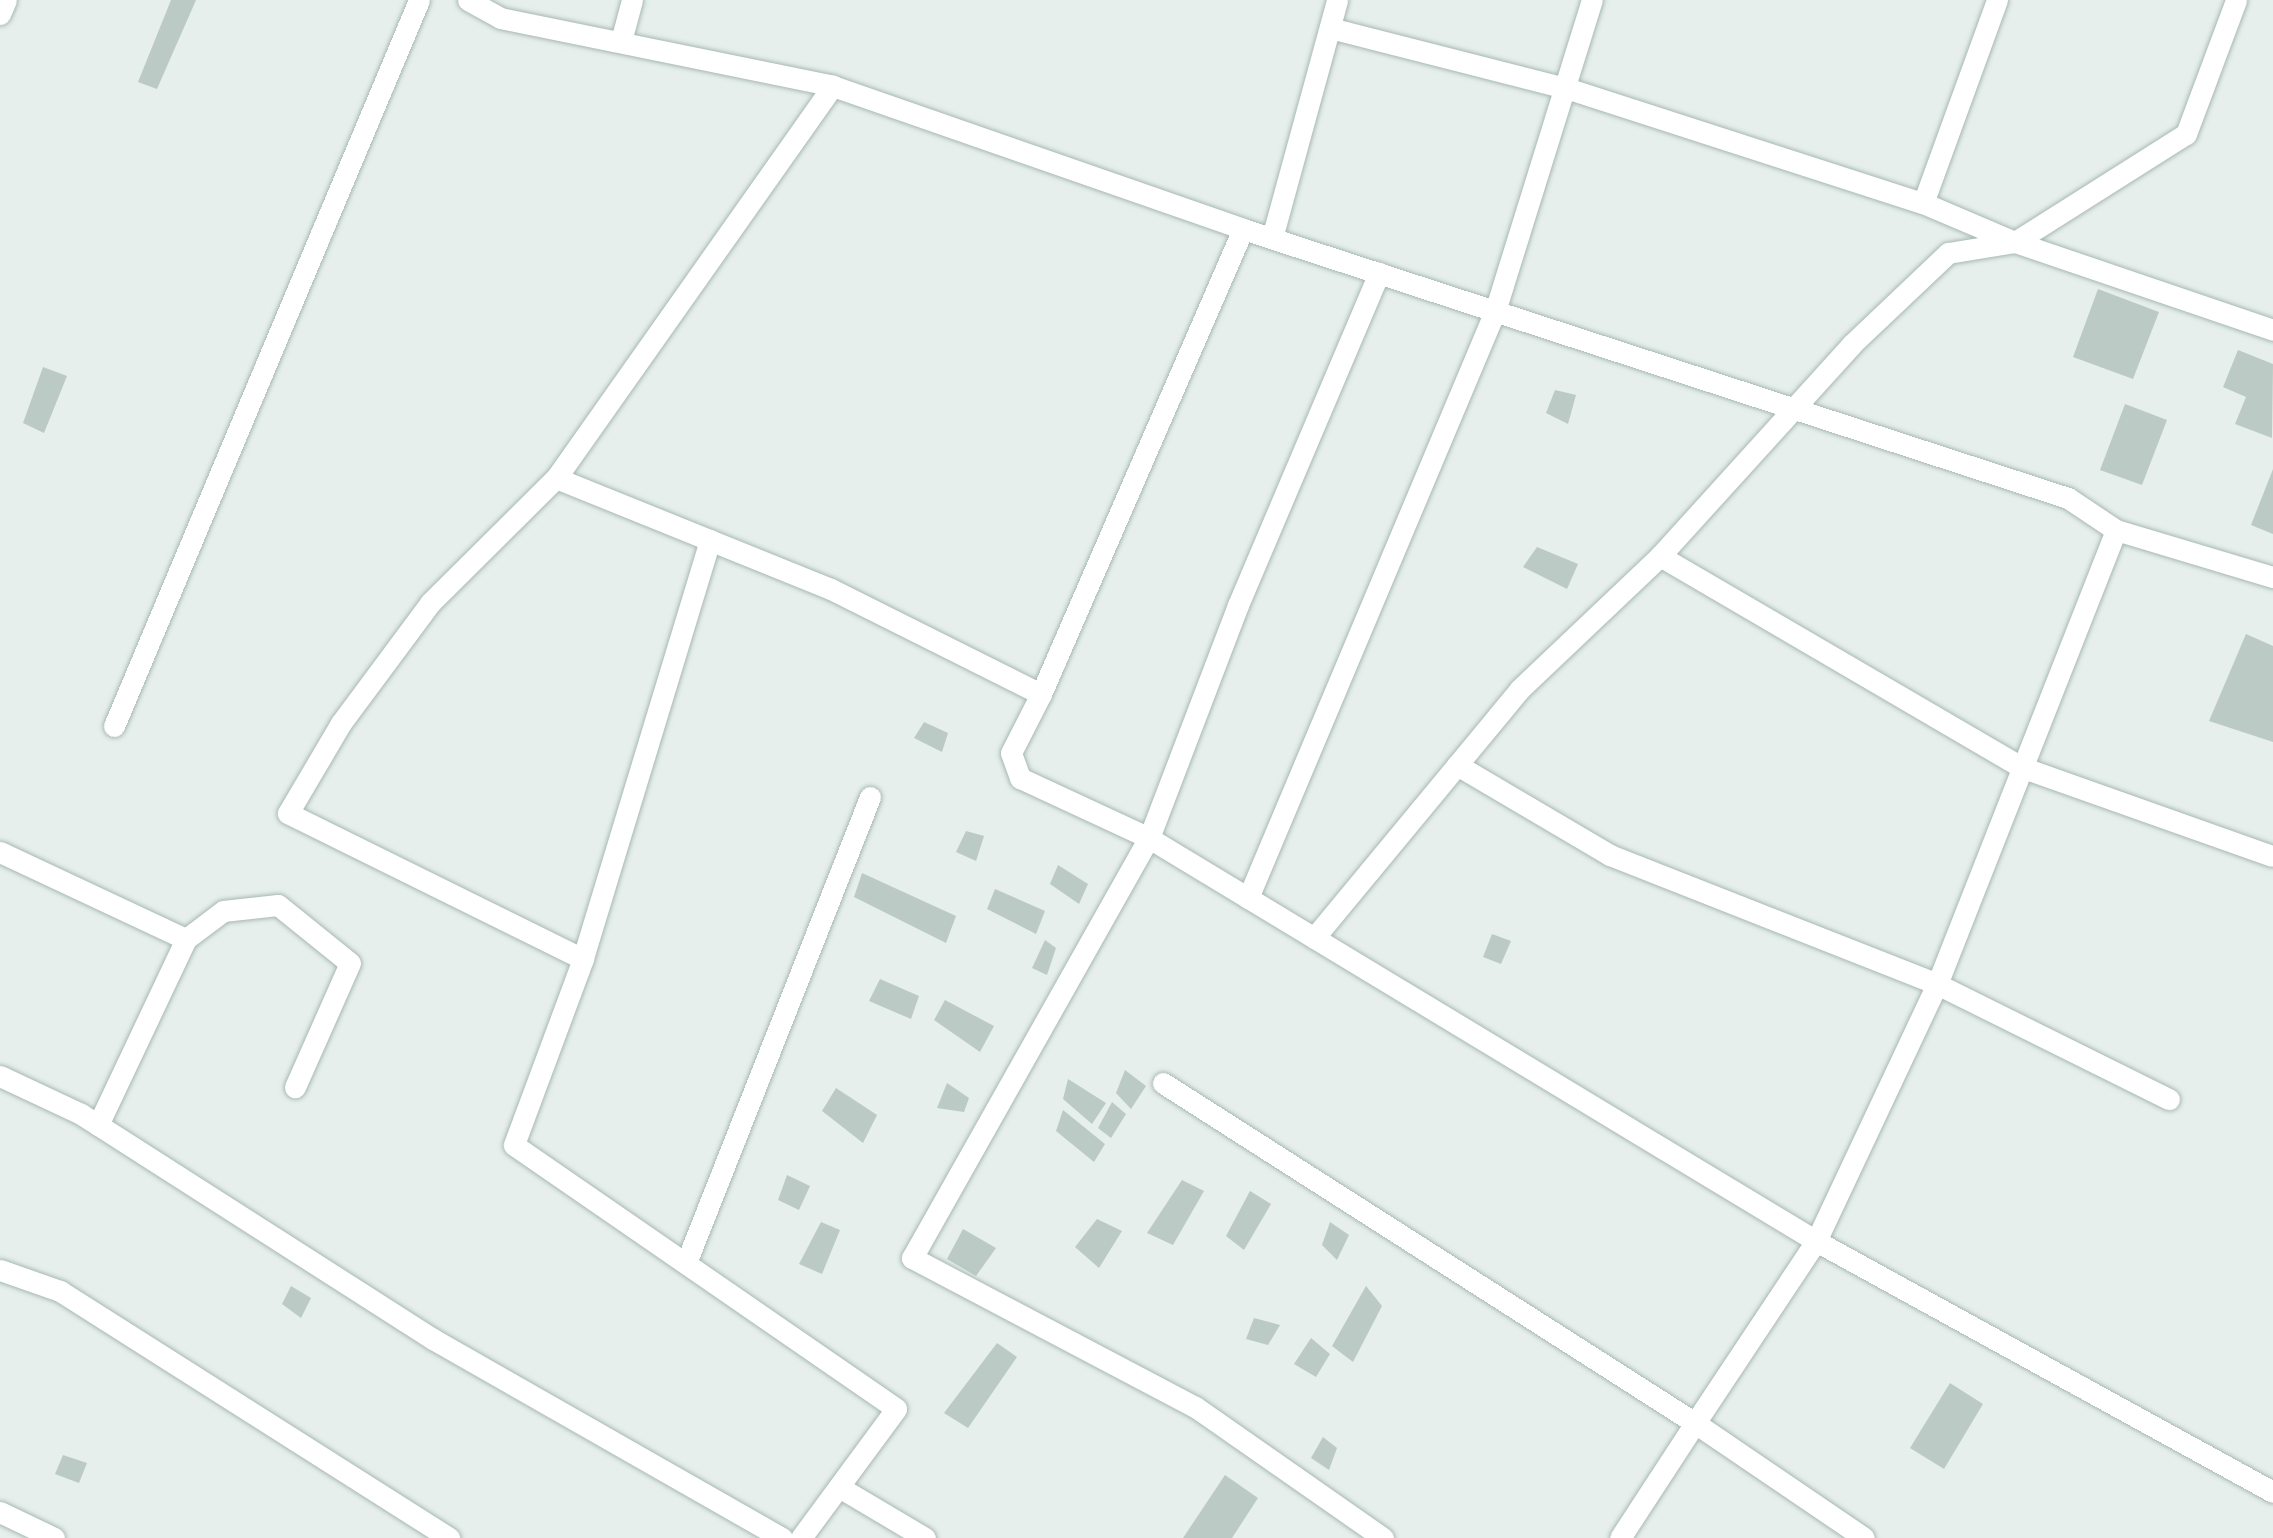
<!DOCTYPE html>
<html>
<head>
<meta charset="utf-8">
<style>
  body { margin:0 }
  #map { position:relative; width:2273px; height:1538px; overflow:hidden; background:#e6efeb; font-family:Barlow,sans-serif }
  div>[style] { position:absolute }
  .building>* { inset:0; background:#bbcac4 }
  .roads { filter:drop-shadow(0 0 2px #a8b8b2) drop-shadow(0 0 2px #a8b8b2) }
  .street>* { height:21px; margin:-10.5px; padding:0 10.5px; transform-origin:10.5px; border-radius:10.5px; background:#fff }
  span { translate:-50% -50%; white-space:nowrap; text-align:center; line-height:1.15; -webkit-text-stroke:6px #f7fbf9; paint-order:stroke }
</style>
</head>
<body>
<div id="map">
  <div class="building">
    <i style="clip-path:polygon(171px 0,196px 0,157px 89px,138px 82px)"></i>
    <i style="clip-path:polygon(2098px 289px,2159px 312px,2133px 379px,2073px 357px)"></i>
    <i style="clip-path:polygon(2238px 350px,2273px 364px,2272px 438px,2235px 424px,2246px 397px,2223px 387px)"></i>
    <i style="clip-path:polygon(43px 367px,67px 376px,44px 433px,23px 423px)"></i>
    <i style="clip-path:polygon(1555px 390px,1576px 395px,1568px 424px,1546px 413px)"></i>
    <i style="clip-path:polygon(2125px 404px,2167px 420px,2142px 485px,2100px 470px)"></i>
    <i style="clip-path:polygon(2273px 469px,2273px 534px,2251px 525px)"></i>
    <i style="clip-path:polygon(1537px 547px,1578px 564px,1567px 589px,1523px 567px)"></i>
    <i style="clip-path:polygon(2246px 634px,2273px 646px,2273px 742px,2209px 721px)"></i>
    <i style="clip-path:polygon(924px 722px,948px 733px,942px 752px,914px 738px)"></i>
    <i style="clip-path:polygon(966px 831px,984px 836px,976px 861px,956px 852px)"></i>
    <i style="clip-path:polygon(1058px 865px,1088px 884px,1079px 904px,1050px 884px)"></i>
    <i style="clip-path:polygon(862px 873px,956px 916px,946px 943px,854px 897px)"></i>
    <i style="clip-path:polygon(995px 889px,1045px 911px,1036px 934px,987px 909px)"></i>
    <i style="clip-path:polygon(1492px 934px,1511px 941px,1501px 964px,1483px 957px)"></i>
    <i style="clip-path:polygon(1045px 940px,1056px 948px,1047px 975px,1032px 968px)"></i>
    <i style="clip-path:polygon(880px 979px,919px 996px,911px 1019px,869px 1001px)"></i>
    <i style="clip-path:polygon(945px 1000px,994px 1026px,980px 1052px,934px 1020px)"></i>
    <i style="clip-path:polygon(1125px 1070px,1146px 1086px,1131px 1109px,1116px 1093px)"></i>
    <i style="clip-path:polygon(1068px 1079px,1106px 1103px,1092px 1124px,1063px 1099px)"></i>
    <i style="clip-path:polygon(947px 1083px,969px 1098px,964px 1112px,937px 1108px)"></i>
    <i style="clip-path:polygon(836px 1088px,877px 1115px,863px 1143px,822px 1111px)"></i>
    <i style="clip-path:polygon(1112px 1102px,1126px 1114px,1111px 1138px,1098px 1128px)"></i>
    <i style="clip-path:polygon(1063px 1110px,1105px 1144px,1094px 1162px,1056px 1131px)"></i>
    <i style="clip-path:polygon(787px 1175px,810px 1186px,799px 1210px,778px 1200px)"></i>
    <i style="clip-path:polygon(1182px 1180px,1204px 1191px,1173px 1245px,1147px 1233px)"></i>
    <i style="clip-path:polygon(1250px 1191px,1271px 1204px,1244px 1250px,1226px 1236px)"></i>
    <i style="clip-path:polygon(1097px 1219px,1122px 1231px,1099px 1268px,1075px 1247px)"></i>
    <i style="clip-path:polygon(821px 1222px,840px 1230px,822px 1274px,799px 1264px)"></i>
    <i style="clip-path:polygon(1330px 1222px,1349px 1235px,1337px 1260px,1322px 1245px)"></i>
    <i style="clip-path:polygon(963px 1229px,996px 1248px,976px 1276px,947px 1259px)"></i>
    <i style="clip-path:polygon(291px 1286px,311px 1298px,301px 1318px,282px 1304px)"></i>
    <i style="clip-path:polygon(1366px 1286px,1382px 1306px,1353px 1362px,1332px 1346px)"></i>
    <i style="clip-path:polygon(1254px 1318px,1280px 1325px,1268px 1345px,1246px 1339px)"></i>
    <i style="clip-path:polygon(1311px 1338px,1330px 1354px,1316px 1377px,1294px 1364px)"></i>
    <i style="clip-path:polygon(997px 1343px,1017px 1357px,968px 1428px,944px 1413px)"></i>
    <i style="clip-path:polygon(1950px 1383px,1983px 1404px,1944px 1469px,1910px 1448px)"></i>
    <i style="clip-path:polygon(1323px 1437px,1337px 1448px,1329px 1470px,1311px 1458px)"></i>
    <i style="clip-path:polygon(63px 1455px,87px 1463px,79px 1483px,55px 1474px)"></i>
    <i style="clip-path:polygon(1225px 1475px,1258px 1498px,1232px 1538px,1183px 1538px)"></i>
  </div>
  <div class="roads">
    <div class="street">
      <i style="left:468px;top:0;width:37px;rotate:29deg"></i>
      <i style="left:500px;top:18px;width:340px;rotate:11.5deg"></i>
      <i style="left:833px;top:86px;width:434px;rotate:19.2deg"></i>
      <i style="left:1243px;top:229px;width:868px;rotate:18.06deg"></i>
      <i style="left:2068px;top:498px;width:58px;rotate:33.7deg"></i>
      <i style="left:2116px;top:530px;width:164px;rotate:16.7deg"></i>
      <i style="left:1997px;top:0;width:216px;rotate:110deg"></i>
      <i style="left:1923px;top:203px;width:100px;rotate:23deg"></i>
      <i style="left:2015px;top:242px;width:273px;rotate:18.8deg"></i>
      <i style="left:0;top:14px;width:15px;rotate:-67deg"></i>
      <i style="left:1330px;top:28px;width:244px;rotate:14.3deg"></i>
      <i style="left:1566px;top:88px;width:375px;rotate:17.9deg"></i>
      <i style="left:621px;top:41px;width:42px;rotate:-75deg"></i>
      <i style="left:1272px;top:238px;width:247px;rotate:-74.7deg"></i>
      <i style="left:556px;top:478px;width:480px;rotate:-54.8deg"></i>
      <i style="left:2116px;top:530px;width:488px;rotate:111.5deg"></i>
      <i style="left:1937px;top:984px;width:284px;rotate:115.2deg"></i>
      <i style="left:1816px;top:1241px;width:521px;rotate:28.78deg"></i>
      <i style="left:710px;top:540px;width:438px;rotate:106.9deg"></i>
      <i style="left:583px;top:959px;width:198px;rotate:110.4deg"></i>
      <i style="left:514px;top:1145px;width:464px;rotate:34.6deg"></i>
      <i style="left:896px;top:1409px;width:160px;rotate:126.4deg"></i>
      <i style="left:1660px;top:556px;width:418px;rotate:30.3deg"></i>
      <i style="left:2021px;top:767px;width:266px;rotate:19.5deg"></i>
      <i style="left:1041px;top:694px;width:66px;rotate:117deg"></i>
      <i style="left:1011px;top:753px;width:27px;rotate:70deg"></i>
      <i style="left:1020px;top:778px;width:142px;rotate:24.9deg"></i>
      <i style="left:1149px;top:838px;width:249px;rotate:-69.1deg"></i>
      <i style="left:1238px;top:605px;width:361px;rotate:-67deg"></i>
      <i style="left:114px;top:726px;width:787px;rotate:-67.21deg"></i>
      <i style="left:1457px;top:765px;width:178px;rotate:30.5deg"></i>
      <i style="left:1610px;top:855px;width:352px;rotate:21.5deg"></i>
      <i style="left:1937px;top:984px;width:259px;rotate:26.4deg"></i>
      <i style="left:0;top:852px;width:205px;rotate:25.1deg"></i>
      <i style="left:1248px;top:898px;width:637px;rotate:-67.18deg"></i>
      <i style="left:1495px;top:311px;width:326px;rotate:-72.7deg"></i>
      <i style="left:1314px;top:938px;width:323px;rotate:-50.4deg"></i>
      <i style="left:1520px;top:689px;width:193px;rotate:-43.5deg"></i>
      <i style="left:1660px;top:556px;width:285px;rotate:-47.8deg"></i>
      <i style="left:1851px;top:345px;width:134px;rotate:-43.5deg"></i>
      <i style="left:1948px;top:253px;width:68px;rotate:-9.3deg"></i>
      <i style="left:2015px;top:242px;width:202px;rotate:-32.3deg"></i>
      <i style="left:2186px;top:134px;width:143px;rotate:-69.5deg"></i>
      <i style="left:583px;top:959px;width:329px;rotate:-153.7deg"></i>
      <i style="left:288px;top:813px;width:104px;rotate:-59.5deg"></i>
      <i style="left:341px;top:723px;width:149px;rotate:-53.4deg"></i>
      <i style="left:430px;top:603px;width:177px;rotate:-44.8deg"></i>
      <i style="left:556px;top:478px;width:297px;rotate:22deg"></i>
      <i style="left:831px;top:589px;width:235px;rotate:26.6deg"></i>
      <i style="left:1041px;top:694px;width:507px;rotate:-66.52deg"></i>
      <i style="left:0;top:1076px;width:89px;rotate:25.1deg"></i>
      <i style="left:81px;top:1114px;width:418px;rotate:32.6deg"></i>
      <i style="left:433px;top:1339px;width:402px;rotate:29.7deg"></i>
      <i style="left:1163px;top:1083px;width:631px;rotate:32.58deg"></i>
      <i style="left:1695px;top:1423px;width:137px;rotate:123.1deg"></i>
      <i style="left:98px;top:1125px;width:206px;rotate:-64.7deg"></i>
      <i style="left:186px;top:939px;width:46px;rotate:-37.1deg"></i>
      <i style="left:223px;top:911px;width:55px;rotate:-6.2deg"></i>
      <i style="left:278px;top:905px;width:92px;rotate:38.9deg"></i>
      <i style="left:350px;top:963px;width:136px;rotate:113.9deg"></i>
      <i style="left:686px;top:1263px;width:501px;rotate:-68.45deg"></i>
      <i style="left:0;top:1270px;width:64px;rotate:19.3deg"></i>
      <i style="left:60px;top:1291px;width:461px;rotate:32.4deg"></i>
      <i style="left:839px;top:1487px;width:100px;rotate:30.7deg"></i>
      <i style="left:0;top:1512px;width:60px;rotate:25.7deg"></i>
      <i style="left:1383px;top:1538px;width:229px;rotate:-145.1deg"></i>
      <i style="left:1195px;top:1407px;width:320px;rotate:-152.2deg"></i>
      <i style="left:912px;top:1258px;width:482px;rotate:-60.6deg"></i>
      <i style="left:1149px;top:838px;width:779px;rotate:31.14deg"></i>
      <i style="left:1816px;top:1241px;width:219px;rotate:123.6deg"></i>
      <i style="left:1695px;top:1423px;width:204px;rotate:34.2deg"></i>
    </div>
  </div>
</div>
</body>
</html>
